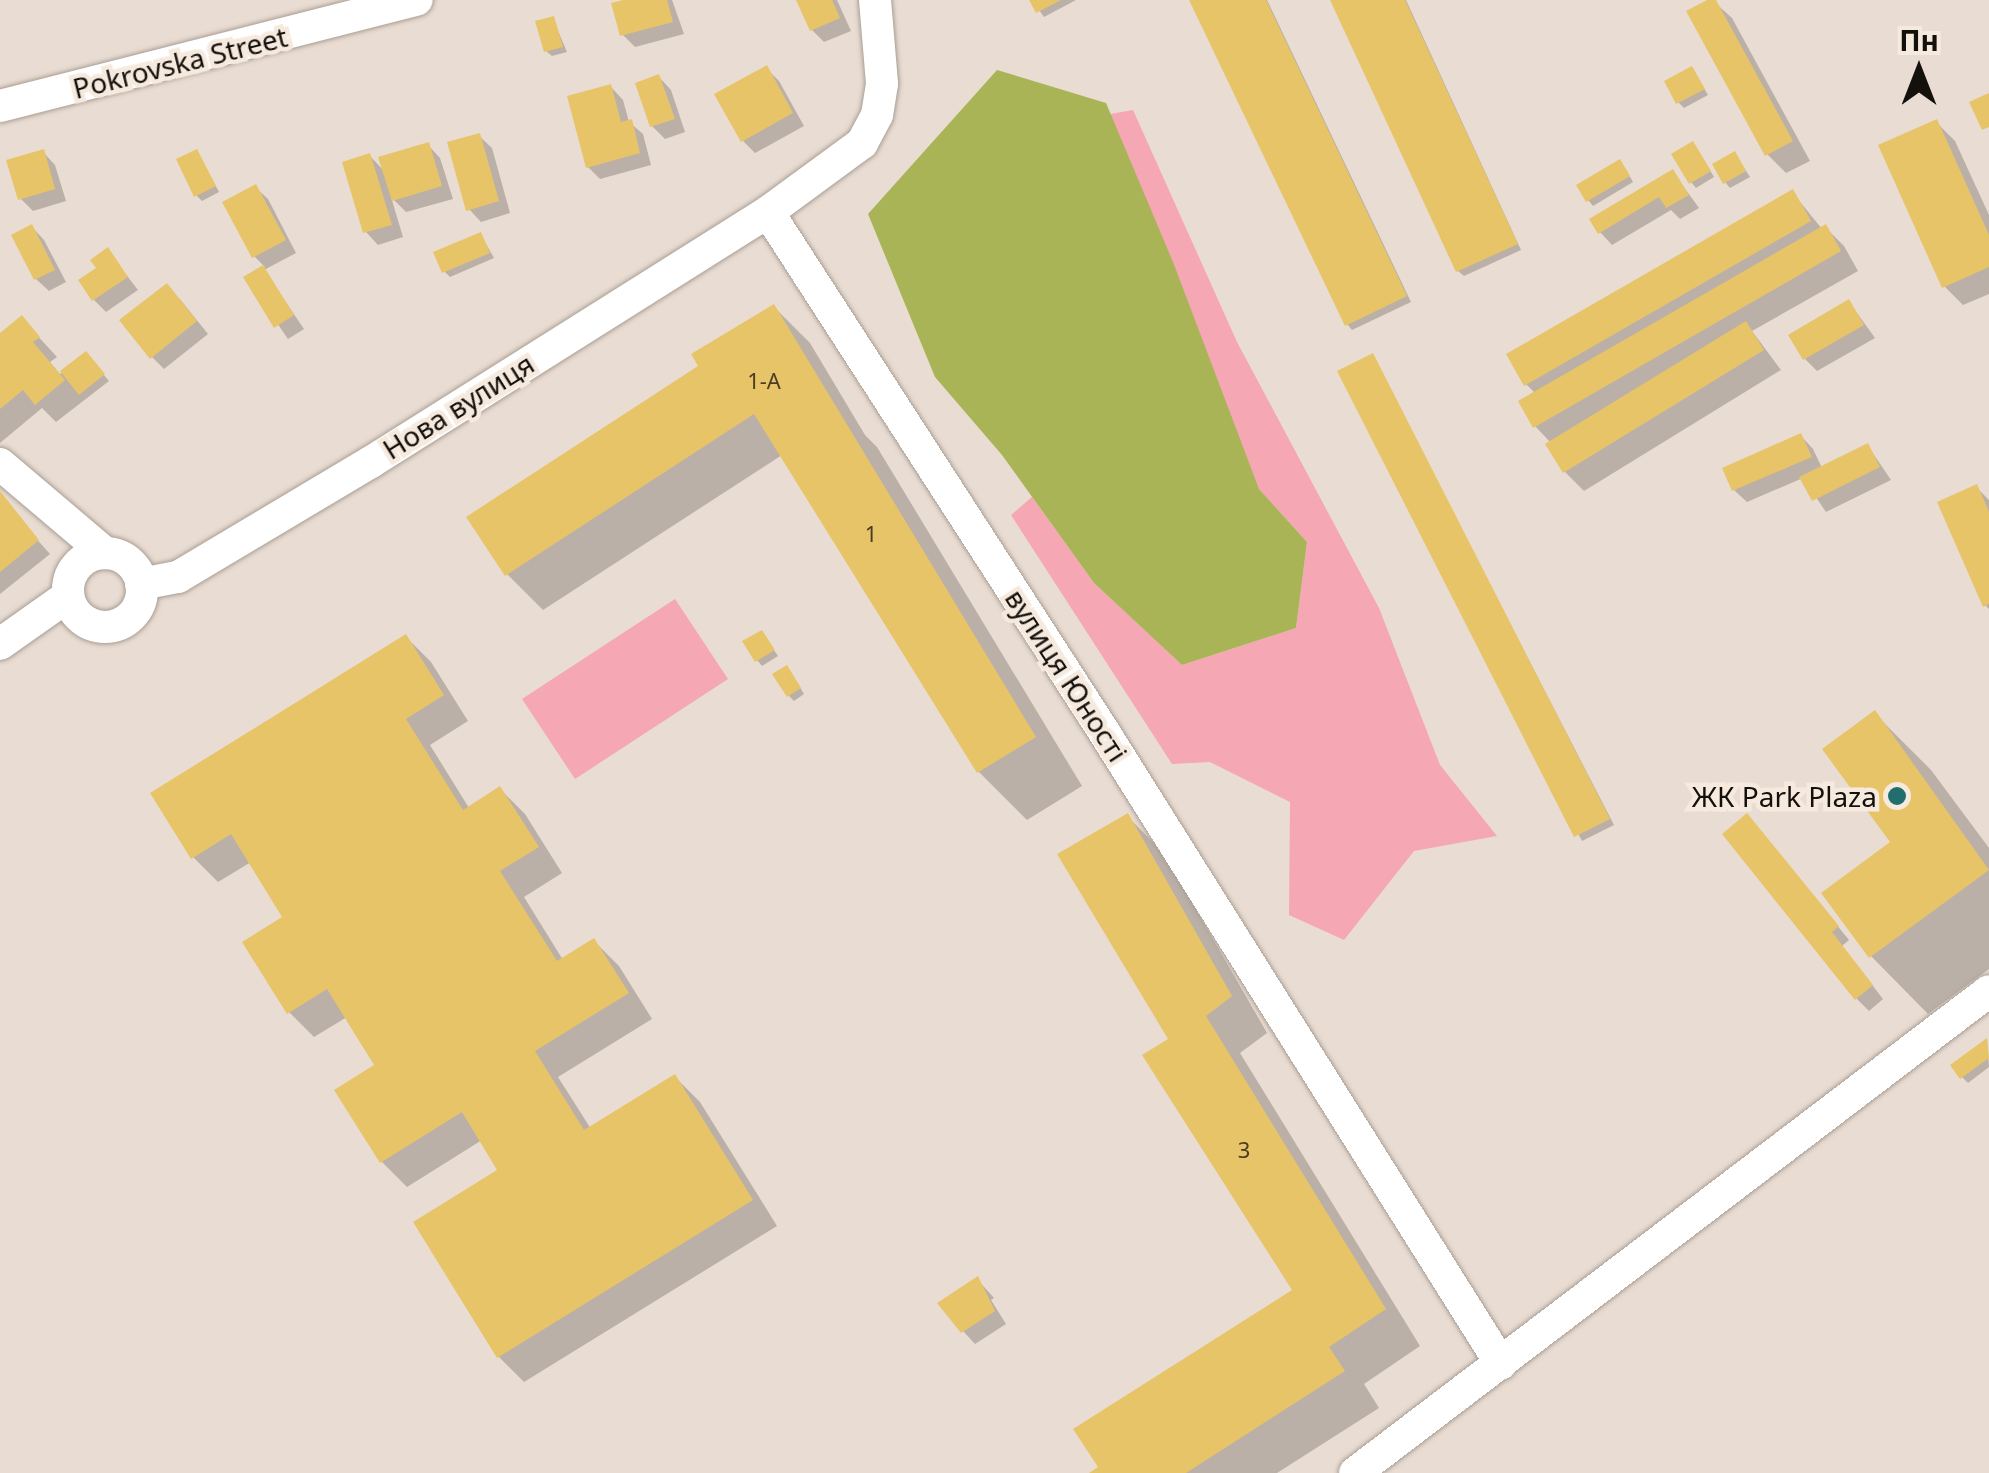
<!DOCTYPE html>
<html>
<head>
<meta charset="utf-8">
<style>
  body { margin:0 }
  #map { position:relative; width:1989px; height:1473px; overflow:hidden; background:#e9dcd2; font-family:"Noto Sans",sans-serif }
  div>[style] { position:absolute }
  .green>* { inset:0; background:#f5a7b3 }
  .water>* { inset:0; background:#a9b457 }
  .shadow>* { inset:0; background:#0003 }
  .building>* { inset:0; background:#e8c468 }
  .roads { filter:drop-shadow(0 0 2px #a99e94) drop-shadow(0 0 2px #a99e94) }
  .minor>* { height:32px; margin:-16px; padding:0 16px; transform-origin:16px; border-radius:16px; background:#fff }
  .minor>.ring { margin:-16px; padding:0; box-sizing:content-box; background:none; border:32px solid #fff; border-radius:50% }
  .dots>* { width:28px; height:28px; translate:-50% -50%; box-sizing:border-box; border:5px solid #f6eadf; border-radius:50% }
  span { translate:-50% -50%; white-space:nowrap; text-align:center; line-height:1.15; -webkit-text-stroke:9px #f6eadf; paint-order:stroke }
  .number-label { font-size:22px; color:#493d23 }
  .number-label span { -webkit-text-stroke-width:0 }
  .street-label { font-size:28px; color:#14100c }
  .poi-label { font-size:28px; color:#14100c }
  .right { translate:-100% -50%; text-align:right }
  .north { position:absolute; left:1869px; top:20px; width:100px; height:100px; -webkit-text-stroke:8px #f6eadf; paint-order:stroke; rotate:0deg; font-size:28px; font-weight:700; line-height:40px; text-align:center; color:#14100c }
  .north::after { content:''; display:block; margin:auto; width:35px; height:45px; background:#14100c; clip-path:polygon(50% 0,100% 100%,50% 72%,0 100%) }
</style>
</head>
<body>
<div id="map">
  <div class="green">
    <i style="clip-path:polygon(1133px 110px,1237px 342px,1379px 608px,1440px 765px,1497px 836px,1414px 851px,1344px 940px,1289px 915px,1290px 802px,1210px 762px,1172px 764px,1011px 515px,1032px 497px,1094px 583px,1182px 665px,1296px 628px,1307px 542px,1259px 489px,1094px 117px)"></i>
    <i style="clip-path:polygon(675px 599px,728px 679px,575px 779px,522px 699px)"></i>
  </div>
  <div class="water">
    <i style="clip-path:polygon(997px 70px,1106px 103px,1173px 262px,1259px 489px,1307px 542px,1296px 628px,1182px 665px,1094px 583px,1002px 455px,935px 377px,868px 214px)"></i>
  </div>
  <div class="shadow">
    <i style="clip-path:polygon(632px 0,672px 0,684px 34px,635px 47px,623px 35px)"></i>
    <i style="clip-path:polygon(799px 0,837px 0,851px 31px,824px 42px,812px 30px)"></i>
    <i style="clip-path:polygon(1032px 0,1076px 0,1044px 17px)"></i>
    <i style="clip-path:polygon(1192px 0,1267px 0,1411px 302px,1352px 330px,1347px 324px)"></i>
    <i style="clip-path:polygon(1333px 0,1406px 0,1521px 250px,1464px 276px,1458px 271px)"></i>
    <i style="clip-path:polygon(1712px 0,1732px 18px,1810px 161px,1786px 173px,1767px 154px)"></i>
    <i style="clip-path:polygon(553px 19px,567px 52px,552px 56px,546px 51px)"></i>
    <i style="clip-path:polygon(766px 68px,779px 81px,804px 126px,755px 153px,743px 141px)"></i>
    <i style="clip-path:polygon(1692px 69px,1708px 95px,1684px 108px,1678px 102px)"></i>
    <i style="clip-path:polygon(659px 77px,671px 90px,685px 132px,665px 139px,652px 126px)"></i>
    <i style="clip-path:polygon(611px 87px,623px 100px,629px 122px,643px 134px,651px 165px,600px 179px,588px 167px)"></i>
    <i style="clip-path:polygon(1936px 122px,1955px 141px,1989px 215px,1989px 294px,1963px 305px,1944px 286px)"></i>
    <i style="clip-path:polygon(479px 136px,492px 148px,510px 213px,481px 222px,469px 209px)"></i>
    <i style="clip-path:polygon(428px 145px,440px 158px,453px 199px,406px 212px,391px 197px,403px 237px,378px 245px,366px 232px,370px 156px,385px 172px)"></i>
    <i style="clip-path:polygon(1698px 150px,1714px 177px,1696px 188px,1691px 182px)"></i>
    <i style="clip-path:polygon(43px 152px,55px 165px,66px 201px,33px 211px,20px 198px)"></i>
    <i style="clip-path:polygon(197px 152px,219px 192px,202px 201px,196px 195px)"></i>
    <i style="clip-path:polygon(1735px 154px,1750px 177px,1730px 188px,1725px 182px)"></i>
    <i style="clip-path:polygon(1625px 168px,1633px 182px,1593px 206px,1588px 200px)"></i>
    <i style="clip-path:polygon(1673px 172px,1699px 208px,1680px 219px,1671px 210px,1612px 245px,1600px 232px)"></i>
    <i style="clip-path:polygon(255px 187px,268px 199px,296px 253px,264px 270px,304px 329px,288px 339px,246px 278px,265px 267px,254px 256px)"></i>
    <i style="clip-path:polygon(1792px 192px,1822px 229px,1825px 227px,1844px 246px,1858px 271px,1752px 331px,1781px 370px,1584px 491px,1565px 472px,1551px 443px,1535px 426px,1535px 393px,1526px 384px)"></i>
    <i style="clip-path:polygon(32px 227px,44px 240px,66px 282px,49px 291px,36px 279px,15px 236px)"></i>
    <i style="clip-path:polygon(481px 235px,494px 258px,450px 277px,444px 271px)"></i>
    <i style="clip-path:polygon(107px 250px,138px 290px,106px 312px,94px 300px)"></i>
    <i style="clip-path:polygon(179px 298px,208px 334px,164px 369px,152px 357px)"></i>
    <i style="clip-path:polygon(1849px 302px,1875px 338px,1817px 371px,1805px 359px)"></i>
    <i style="clip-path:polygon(774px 307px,810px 343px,865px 435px,877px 447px,1082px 786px,1027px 820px,979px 772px,782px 455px,543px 610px,507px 574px,701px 367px)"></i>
    <i style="clip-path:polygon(22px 319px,57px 357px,50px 362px,60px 374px,86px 354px,109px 381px,56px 422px,42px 408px,0 443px,0 337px)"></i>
    <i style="clip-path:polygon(1372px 356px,1614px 825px,1582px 841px,1340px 372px)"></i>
    <i style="clip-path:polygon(1801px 436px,1813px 449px,1822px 468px,1868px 446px,1891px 480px,1826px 512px,1803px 478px,1747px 502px,1734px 490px,1725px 469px)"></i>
    <i style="clip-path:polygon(1976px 487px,1989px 500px,1989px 609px,1985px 605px)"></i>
    <i style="clip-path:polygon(0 498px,50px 554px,0 594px)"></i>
    <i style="clip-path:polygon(762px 633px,778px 656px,762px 666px,757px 660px)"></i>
    <i style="clip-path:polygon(406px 637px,431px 662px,468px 721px,430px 745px,469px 808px,500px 789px,525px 814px,562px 873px,524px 897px,563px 960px,594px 941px,619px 966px,652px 1019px,558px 1077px,591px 1129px,675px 1077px,700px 1102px,777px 1226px,524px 1382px,499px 1357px,416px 1223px,501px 1170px,482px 1140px,407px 1187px,382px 1162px,378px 1066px,347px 1017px,314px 1037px,289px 1012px,286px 917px,251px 862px,218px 882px,193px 857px)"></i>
    <i style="clip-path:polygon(792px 674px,804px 694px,794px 701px,788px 695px)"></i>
    <i style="clip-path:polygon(1874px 713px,1931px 770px,1989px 848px,1989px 969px,1928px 1014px,1871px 956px,1825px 894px,1894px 843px)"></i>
    <i style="clip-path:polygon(1127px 816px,1163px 852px,1267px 1033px,1240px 1053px,1420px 1346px,1364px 1384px,1379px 1408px,1277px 1473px,1093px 1473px,1295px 1291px,1172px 1040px)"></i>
    <i style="clip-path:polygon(1759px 829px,1849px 940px,1842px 946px,1883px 999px,1869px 1011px,1857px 999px)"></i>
    <i style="clip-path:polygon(1987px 1041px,1989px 1067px,1968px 1083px,1962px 1077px)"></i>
    <i style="clip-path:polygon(977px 1279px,994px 1298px,991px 1300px,1006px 1324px,975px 1344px,963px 1331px)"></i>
  </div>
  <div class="building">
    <i style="clip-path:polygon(623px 0,667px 0,673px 22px,620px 36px,611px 3px)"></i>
    <i style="clip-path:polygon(796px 0,832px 0,840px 18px,810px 31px)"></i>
    <i style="clip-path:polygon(1029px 0,1061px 0,1036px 13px)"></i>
    <i style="clip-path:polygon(1189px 0,1266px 0,1407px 296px,1345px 326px)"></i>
    <i style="clip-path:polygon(1330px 0,1405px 0,1518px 244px,1456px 272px)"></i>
    <i style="clip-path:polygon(1707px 0,1716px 0,1793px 141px,1765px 156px,1686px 11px)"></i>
    <i style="clip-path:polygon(554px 16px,563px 47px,544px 52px,535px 21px)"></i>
    <i style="clip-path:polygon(767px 65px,793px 113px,741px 142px,714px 94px)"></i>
    <i style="clip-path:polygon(1692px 66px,1705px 89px,1676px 104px,1664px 81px)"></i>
    <i style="clip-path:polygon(659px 74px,675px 119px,650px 127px,635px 83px)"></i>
    <i style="clip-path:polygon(611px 84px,621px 122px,632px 119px,640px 153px,586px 168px,567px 96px)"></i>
    <i style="clip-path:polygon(1989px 93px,1989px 127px,1982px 130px,1969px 102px)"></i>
    <i style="clip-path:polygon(1937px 119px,1989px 235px,1989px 267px,1942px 288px,1878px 145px)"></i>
    <i style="clip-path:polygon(480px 133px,499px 201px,466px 211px,447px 142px)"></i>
    <i style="clip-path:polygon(1693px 141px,1711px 171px,1689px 184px,1671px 154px)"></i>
    <i style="clip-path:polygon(429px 142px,442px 186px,392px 201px,378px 157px)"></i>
    <i style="clip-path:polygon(44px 149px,55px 189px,18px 200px,6px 160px)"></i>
    <i style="clip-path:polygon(197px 149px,216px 186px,194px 197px,176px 159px)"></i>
    <i style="clip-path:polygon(1735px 151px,1746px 171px,1723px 184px,1712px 164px)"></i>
    <i style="clip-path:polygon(370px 153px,392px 225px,363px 233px,342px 162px)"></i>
    <i style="clip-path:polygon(1620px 159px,1630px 176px,1586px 202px,1576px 185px)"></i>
    <i style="clip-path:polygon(1673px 169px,1689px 195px,1666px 208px,1659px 197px,1598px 234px,1589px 219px)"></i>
    <i style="clip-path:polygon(256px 184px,286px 240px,252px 258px,222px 202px)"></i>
    <i style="clip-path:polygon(1793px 189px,1811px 221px,1524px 386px,1506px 354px)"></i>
    <i style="clip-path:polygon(32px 224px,55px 270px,34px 280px,11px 235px)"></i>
    <i style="clip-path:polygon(1826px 224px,1841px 251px,1533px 428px,1518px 401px)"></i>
    <i style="clip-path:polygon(481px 232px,490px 253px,442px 273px,433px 252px)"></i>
    <i style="clip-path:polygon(108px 247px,128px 277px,92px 301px,78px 280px,96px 268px,90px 260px)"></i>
    <i style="clip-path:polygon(263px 265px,294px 315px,274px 328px,243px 277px)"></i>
    <i style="clip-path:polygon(167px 283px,197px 321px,150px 359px,119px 320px)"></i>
    <i style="clip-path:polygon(1849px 299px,1864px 325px,1803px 360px,1788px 335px)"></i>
    <i style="clip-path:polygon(774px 304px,1036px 737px,977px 773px,754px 414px,505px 576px,466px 517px,698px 366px,691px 354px)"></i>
    <i style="clip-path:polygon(22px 315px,40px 337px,33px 342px,65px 380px,35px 405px,23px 390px,0 409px,0 333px)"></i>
    <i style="clip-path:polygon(1746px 321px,1764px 350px,1563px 473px,1545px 444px)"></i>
    <i style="clip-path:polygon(86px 351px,105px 374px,79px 395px,60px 371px)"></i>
    <i style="clip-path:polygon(1373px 353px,1610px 819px,1574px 837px,1337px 371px)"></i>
    <i style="clip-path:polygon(1801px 433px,1812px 457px,1732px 491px,1722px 468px)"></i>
    <i style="clip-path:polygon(1868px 443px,1880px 467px,1812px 501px,1799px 477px)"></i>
    <i style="clip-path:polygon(1977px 484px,1989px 512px,1989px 604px,1983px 607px,1937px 502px)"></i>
    <i style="clip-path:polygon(0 491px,39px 540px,0 572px)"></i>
    <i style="clip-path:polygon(762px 630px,775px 650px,755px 662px,742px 641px)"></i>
    <i style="clip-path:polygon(406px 634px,444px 695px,406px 719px,463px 810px,500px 786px,539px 847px,500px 871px,557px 961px,594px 938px,629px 993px,535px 1051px,584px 1130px,675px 1074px,753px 1200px,497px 1358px,413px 1222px,497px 1170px,462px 1112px,380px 1163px,334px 1090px,374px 1065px,327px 989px,287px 1014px,242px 942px,282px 917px,231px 834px,191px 859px,150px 793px)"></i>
    <i style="clip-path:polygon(787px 665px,801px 688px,787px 697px,772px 674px)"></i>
    <i style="clip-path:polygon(1875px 710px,1989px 870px,1869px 958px,1821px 893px,1890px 842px,1822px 749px)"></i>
    <i style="clip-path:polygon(1128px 813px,1232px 996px,1206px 1016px,1386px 1309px,1329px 1347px,1345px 1371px,1186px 1473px,1089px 1473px,1098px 1467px,1073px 1429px,1292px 1290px,1142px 1055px,1168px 1039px,1057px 854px)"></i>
    <i style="clip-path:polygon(1747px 813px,1839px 926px,1832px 932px,1873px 985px,1855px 1000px,1722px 834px)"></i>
    <i style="clip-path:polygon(1987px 1038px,1989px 1058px,1960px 1079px,1950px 1065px)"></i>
    <i style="clip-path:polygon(978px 1276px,995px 1311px,961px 1333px,937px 1303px)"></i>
  </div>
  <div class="roads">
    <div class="minor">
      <i style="left:875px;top:0;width:84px;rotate:85.2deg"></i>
      <i style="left:882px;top:84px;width:31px;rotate:99deg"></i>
      <i style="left:877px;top:115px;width:32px;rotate:118deg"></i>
      <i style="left:862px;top:143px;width:117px;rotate:143.7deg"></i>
      <i style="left:768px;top:212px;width:619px;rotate:57.13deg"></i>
      <i style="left:1104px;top:732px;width:746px;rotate:57.86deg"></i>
      <i style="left:0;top:106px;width:430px;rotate:-14.3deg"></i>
      <i style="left:0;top:464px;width:138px;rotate:40.3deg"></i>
      <i class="ring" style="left:68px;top:553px;width:42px;height:42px"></i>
      <i style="left:141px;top:584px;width:38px;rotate:-11deg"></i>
      <i style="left:178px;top:577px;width:225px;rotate:-30.8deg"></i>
      <i style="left:371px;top:462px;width:469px;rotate:-32.2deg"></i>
      <i style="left:0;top:644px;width:83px;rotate:-35.2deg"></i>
      <i style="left:1355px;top:1473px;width:796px;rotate:-37.24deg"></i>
    </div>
  </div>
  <div class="dots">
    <i style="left:1897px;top:796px;background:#226e6d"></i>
  </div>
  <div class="number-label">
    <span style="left:764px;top:381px">1-А</span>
    <span style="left:871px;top:534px">1</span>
    <span style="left:1244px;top:1150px">3</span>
  </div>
  <div class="street-label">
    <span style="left:180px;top:62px;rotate:-14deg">Pokrovska Street</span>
    <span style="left:458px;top:406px;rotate:-32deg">Нова вулиця</span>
    <span style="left:1067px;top:675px;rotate:57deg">вулиця Юності</span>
  </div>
  <div class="poi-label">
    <span class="right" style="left:1877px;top:796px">ЖК Park Plaza</span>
  </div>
  <div class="north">Пн</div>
</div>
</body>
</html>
